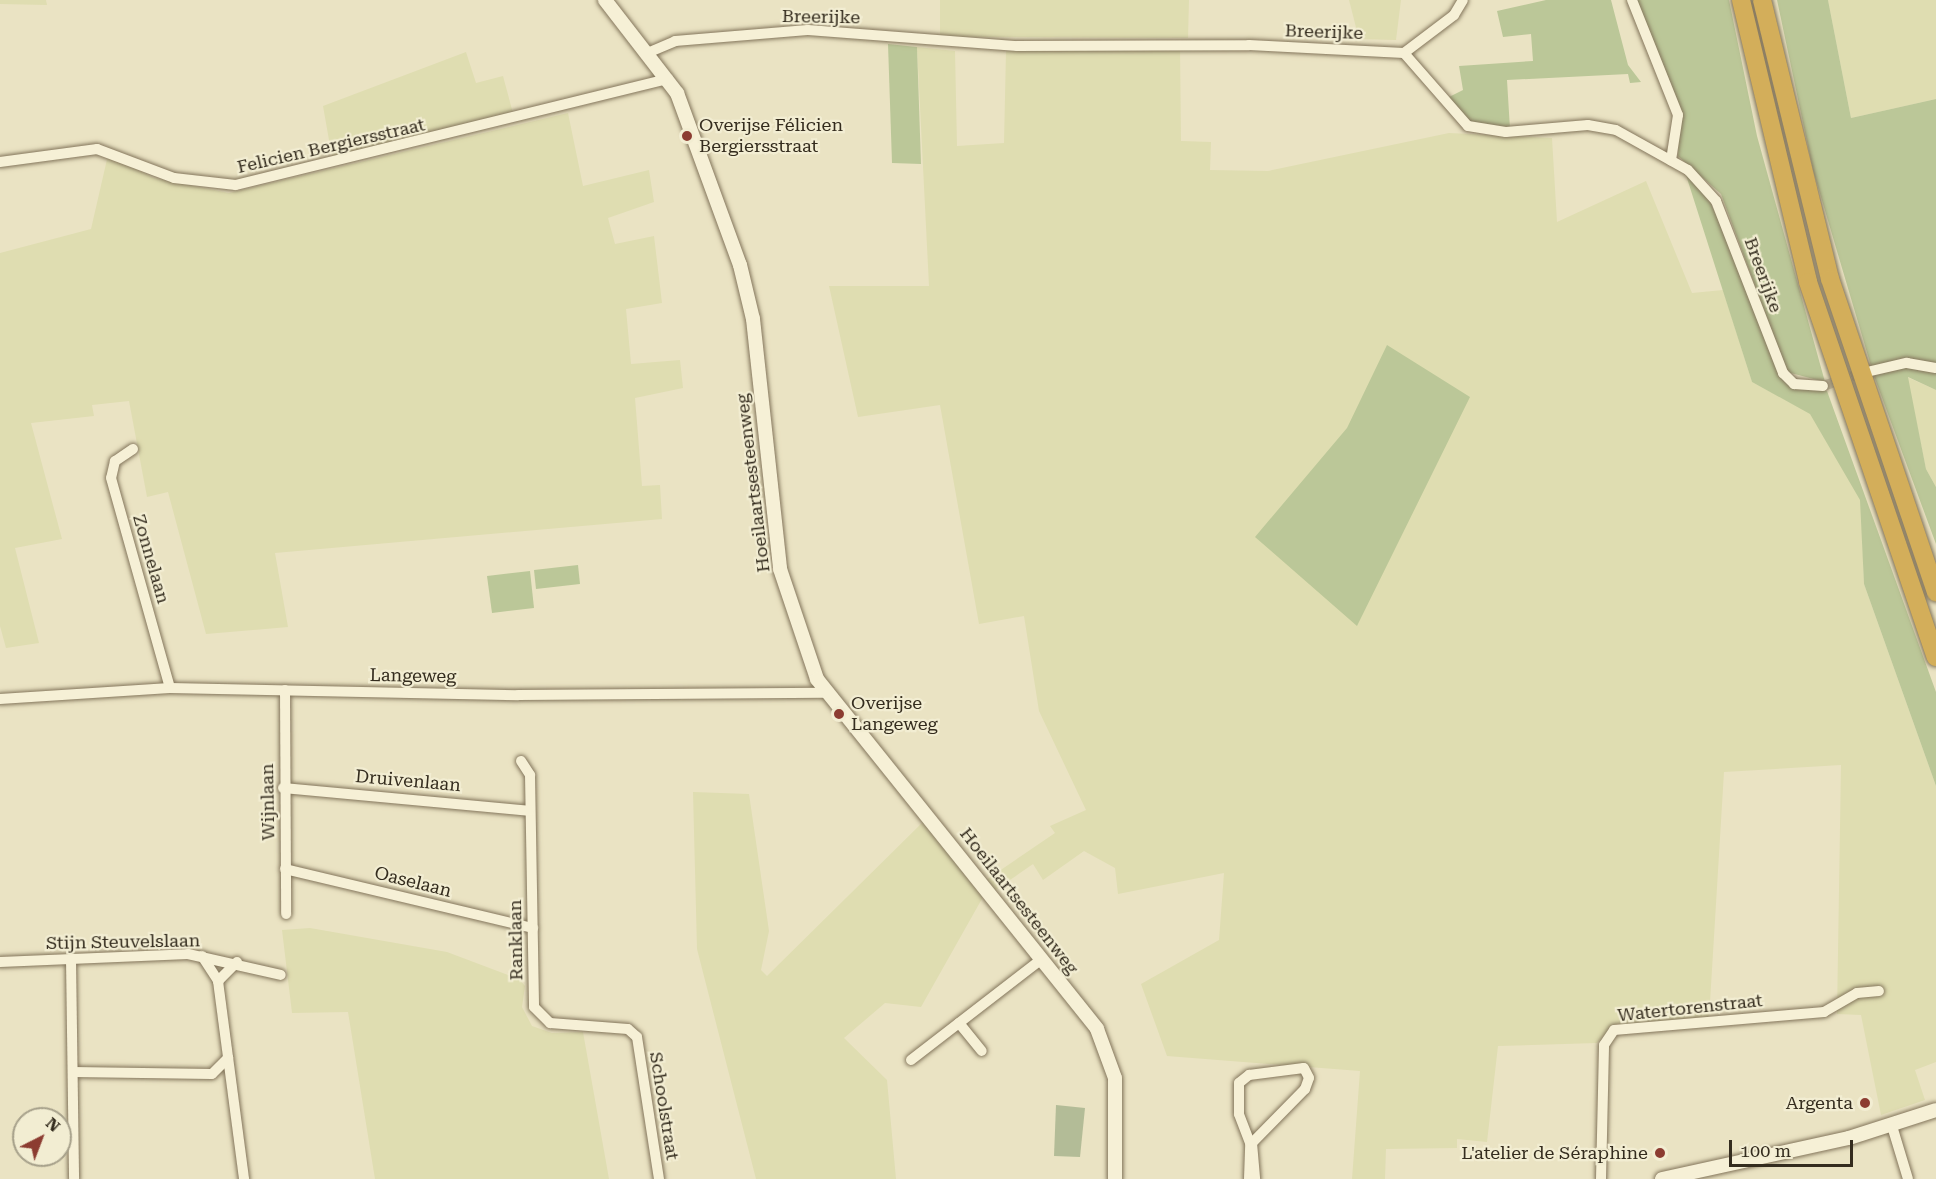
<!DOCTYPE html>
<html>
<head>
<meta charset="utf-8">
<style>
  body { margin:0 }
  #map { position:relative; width:1936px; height:1179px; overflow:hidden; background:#eae3c3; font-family:"Roboto Serif",serif }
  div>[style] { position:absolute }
  .farmland>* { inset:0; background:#dfddb1 }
  .green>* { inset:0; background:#bbc798 }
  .cemetery>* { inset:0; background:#b3bc97 }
  .street-tunnel>* { height:10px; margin-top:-5px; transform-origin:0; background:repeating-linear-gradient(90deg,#c6bea2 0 10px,transparent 0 15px) }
  .roads { filter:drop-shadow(0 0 2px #83755b) drop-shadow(0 0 2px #83755b) }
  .street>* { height:10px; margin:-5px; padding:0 5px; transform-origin:5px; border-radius:5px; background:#f6f0d6 }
  .secondary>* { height:14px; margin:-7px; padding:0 7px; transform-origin:7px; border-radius:7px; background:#f6f0d6 }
  .highway>* { height:18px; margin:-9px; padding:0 9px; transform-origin:9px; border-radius:9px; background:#d3ae5a }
  .dots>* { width:16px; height:16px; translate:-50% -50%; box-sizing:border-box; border:3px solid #f2edd2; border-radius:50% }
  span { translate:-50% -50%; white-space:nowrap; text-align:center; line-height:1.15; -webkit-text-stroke:4.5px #f2edd2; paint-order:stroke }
  .street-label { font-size:18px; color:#342c1e }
  .poi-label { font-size:18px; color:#342c1e }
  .left { translate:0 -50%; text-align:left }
  .right { translate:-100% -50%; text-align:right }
  .north { position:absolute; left:12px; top:1107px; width:60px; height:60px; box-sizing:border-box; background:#f2edd2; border:2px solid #a6a08a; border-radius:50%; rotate:42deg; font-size:16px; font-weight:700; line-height:24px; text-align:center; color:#342c1e }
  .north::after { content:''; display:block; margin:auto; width:21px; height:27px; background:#8c3c31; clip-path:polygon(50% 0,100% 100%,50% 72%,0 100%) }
  .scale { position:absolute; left:1729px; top:1140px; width:124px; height:27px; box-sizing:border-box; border:3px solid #342c1e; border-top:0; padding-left:8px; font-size:18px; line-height:21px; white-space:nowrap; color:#342c1e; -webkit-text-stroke:4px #f2edd2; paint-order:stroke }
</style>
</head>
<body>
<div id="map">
  <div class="farmland">
    <i style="clip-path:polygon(0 0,46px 0,47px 5px,0 4px)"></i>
    <i style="clip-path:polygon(940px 0,1189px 0,1188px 38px,940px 37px)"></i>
    <i style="clip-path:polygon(1349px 0,1401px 0,1396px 40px,1359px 39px)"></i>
    <i style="clip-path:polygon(1828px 0,1936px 0,1936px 99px,1851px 118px)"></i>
    <i style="clip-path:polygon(917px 47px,955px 51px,957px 146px,1004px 143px,1006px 51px,1180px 47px,1181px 141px,1211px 142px,1210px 170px,1268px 171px,1449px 133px,1552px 138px,1557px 222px,1646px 181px,1692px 293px,1723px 290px,1752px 382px,1810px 413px,1861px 500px,1864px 584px,1936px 786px,1936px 1062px,1915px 1070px,1925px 1100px,1881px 1115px,1861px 1015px,1837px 1014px,1841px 765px,1724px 772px,1709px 1019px,1611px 1028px,1597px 1043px,1498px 1046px,1487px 1142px,1457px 1139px,1457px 1148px,1386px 1149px,1385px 1179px,1352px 1179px,1360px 1071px,1167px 1056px,1141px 984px,1219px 940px,1224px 873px,1118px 894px,1115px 868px,1084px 851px,1043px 880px,1033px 864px,994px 891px,986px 880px,1055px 833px,1050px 826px,1086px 810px,1039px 711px,1024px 616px,979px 624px,940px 405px,858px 417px,829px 286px,929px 286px)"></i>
    <i style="clip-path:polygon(466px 52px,476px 83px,503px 76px,514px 117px,332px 157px,323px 106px)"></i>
    <i style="clip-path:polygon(568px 113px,583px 186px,649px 170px,654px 202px,608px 218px,615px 244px,654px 236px,662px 303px,626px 309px,631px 364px,680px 360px,683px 388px,635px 398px,642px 486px,660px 485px,662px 519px,275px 553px,288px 627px,206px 634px,168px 492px,147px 497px,129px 401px,92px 405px,94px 416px,31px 423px,62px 539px,15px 548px,39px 643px,6px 648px,0 626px,0 253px,91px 229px,108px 155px,154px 178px,229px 193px)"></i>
    <i style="clip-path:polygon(1907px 377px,1936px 390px,1936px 487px,1926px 469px)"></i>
    <i style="clip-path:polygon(693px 792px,749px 794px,769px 931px,761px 970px,767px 976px,927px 818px,983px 897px,921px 1007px,885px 1003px,844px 1038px,887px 1080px,896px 1179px,756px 1179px,697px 949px)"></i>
    <i style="clip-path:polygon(310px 928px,447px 952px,519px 979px,525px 986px,522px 1007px,532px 1026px,552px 1033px,583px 1032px,609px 1179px,375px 1179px,348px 1012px,292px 1013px,282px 930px)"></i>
  </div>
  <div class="green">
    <i style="clip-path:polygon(1546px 0,1611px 0,1628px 65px,1641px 82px,1630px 83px,1628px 74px,1507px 80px,1510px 129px,1465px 120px,1447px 98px,1463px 90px,1459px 66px,1533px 61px,1531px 34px,1503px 37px,1497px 11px)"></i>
    <i style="clip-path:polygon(1636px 0,1729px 0,1757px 136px,1825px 382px,1787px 372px,1721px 194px,1678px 156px,1680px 110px)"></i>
    <i style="clip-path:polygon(1777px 0,1828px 0,1851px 118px,1936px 99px,1936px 364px,1871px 366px,1813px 170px)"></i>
    <i style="clip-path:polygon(888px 44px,917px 47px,921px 164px,892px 163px)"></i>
    <i style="clip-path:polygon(1685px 172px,1706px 192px,1789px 385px,1827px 391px,1936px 692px,1936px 786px,1864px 584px,1860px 500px,1810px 414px,1752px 382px)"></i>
    <i style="clip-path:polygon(1387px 345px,1470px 397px,1357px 626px,1255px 537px,1347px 428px)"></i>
    <i style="clip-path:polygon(1910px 365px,1936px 371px,1936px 390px,1908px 377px,1926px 469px,1936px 487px,1936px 544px,1874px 376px)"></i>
    <i style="clip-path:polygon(578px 565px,580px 584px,536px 589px,534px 570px)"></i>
    <i style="clip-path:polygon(530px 571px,534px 608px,492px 613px,487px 576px)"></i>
  </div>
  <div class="cemetery">
    <i style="clip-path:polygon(1056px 1105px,1085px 1108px,1080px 1157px,1054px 1156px)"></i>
  </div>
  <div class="street-tunnel">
    <i style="left:1823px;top:386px;width:44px;rotate:-18.4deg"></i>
  </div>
  <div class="roads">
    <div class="street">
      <i style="left:1632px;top:0;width:124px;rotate:68.2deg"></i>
      <i style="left:1678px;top:115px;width:46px;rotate:98.8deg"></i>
      <i style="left:1404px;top:53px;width:63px;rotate:-37.2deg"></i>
      <i style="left:1454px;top:15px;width:17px;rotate:-59deg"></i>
      <i style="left:645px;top:54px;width:33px;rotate:-23deg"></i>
      <i style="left:675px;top:41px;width:133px;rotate:-4.7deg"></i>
      <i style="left:808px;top:30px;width:210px;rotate:4.4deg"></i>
      <i style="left:1017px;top:46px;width:232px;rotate:-0.2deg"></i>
      <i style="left:1249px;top:45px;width:155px;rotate:3deg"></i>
      <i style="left:1404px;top:53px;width:97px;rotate:48.8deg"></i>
      <i style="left:1468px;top:126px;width:38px;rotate:9deg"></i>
      <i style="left:1506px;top:132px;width:82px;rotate:-4.9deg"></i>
      <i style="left:1588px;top:125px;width:28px;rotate:10deg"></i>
      <i style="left:1616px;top:130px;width:82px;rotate:29.1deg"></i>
      <i style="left:1688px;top:170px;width:42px;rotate:47.9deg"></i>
      <i style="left:1716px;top:201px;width:185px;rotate:68.7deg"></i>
      <i style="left:1783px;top:373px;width:16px;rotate:45deg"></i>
      <i style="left:1794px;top:384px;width:29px;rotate:4deg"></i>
      <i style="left:0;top:162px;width:98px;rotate:-7.6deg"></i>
      <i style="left:97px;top:149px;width:82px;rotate:20.6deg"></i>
      <i style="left:174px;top:178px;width:62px;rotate:6.4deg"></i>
      <i style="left:236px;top:185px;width:445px;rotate:-13.8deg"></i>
      <i style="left:1871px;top:371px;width:37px;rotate:-13deg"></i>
      <i style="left:1907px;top:363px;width:29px;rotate:10deg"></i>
      <i style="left:133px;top:449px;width:22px;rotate:146deg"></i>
      <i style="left:115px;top:461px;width:17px;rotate:103deg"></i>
      <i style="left:111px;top:478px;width:218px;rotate:74.3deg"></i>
      <i style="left:285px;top:690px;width:224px;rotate:89.7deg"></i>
      <i style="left:0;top:699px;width:170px;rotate:-3.7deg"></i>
      <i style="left:170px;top:688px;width:348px;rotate:1.2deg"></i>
      <i style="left:518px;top:695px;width:307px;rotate:-0.4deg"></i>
      <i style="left:521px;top:761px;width:17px;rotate:57deg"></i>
      <i style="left:530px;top:775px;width:232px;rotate:89deg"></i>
      <i style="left:534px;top:1007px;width:23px;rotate:45deg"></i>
      <i style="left:550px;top:1023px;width:78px;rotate:4.4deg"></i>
      <i style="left:628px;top:1029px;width:12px;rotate:42deg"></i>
      <i style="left:637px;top:1037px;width:144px;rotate:81.2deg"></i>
      <i style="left:283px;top:788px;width:247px;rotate:5.3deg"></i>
      <i style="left:285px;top:869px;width:255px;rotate:13.4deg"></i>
      <i style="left:202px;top:956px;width:30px;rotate:57deg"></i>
      <i style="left:71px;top:959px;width:220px;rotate:89.2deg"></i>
      <i style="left:0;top:962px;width:188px;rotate:-2.4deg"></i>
      <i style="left:188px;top:954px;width:95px;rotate:12.7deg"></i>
      <i style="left:237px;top:962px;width:27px;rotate:135deg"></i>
      <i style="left:218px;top:981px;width:200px;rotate:82.5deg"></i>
      <i style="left:959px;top:1023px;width:36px;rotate:51deg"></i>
      <i style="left:911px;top:1060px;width:162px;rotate:-37.7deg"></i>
      <i style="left:73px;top:1072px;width:139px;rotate:0.8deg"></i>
      <i style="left:212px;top:1074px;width:23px;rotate:-45deg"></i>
      <i style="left:1892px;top:1126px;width:55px;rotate:73.2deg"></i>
      <i style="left:1249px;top:1179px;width:36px;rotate:-88deg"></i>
      <i style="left:1250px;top:1143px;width:31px;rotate:-111deg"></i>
      <i style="left:1239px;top:1114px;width:31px;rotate:-90deg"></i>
      <i style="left:1239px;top:1083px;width:13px;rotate:-39deg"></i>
      <i style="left:1249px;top:1075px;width:55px;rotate:-7.3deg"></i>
      <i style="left:1304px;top:1068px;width:11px;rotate:63deg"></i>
      <i style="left:1309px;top:1078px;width:12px;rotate:110deg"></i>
      <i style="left:1305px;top:1089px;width:76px;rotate:134.5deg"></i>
      <i style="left:1252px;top:1143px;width:36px;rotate:85deg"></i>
      <i style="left:1601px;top:1179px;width:134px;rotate:-88.7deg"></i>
      <i style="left:1604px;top:1045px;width:18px;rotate:-56deg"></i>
      <i style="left:1614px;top:1030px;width:211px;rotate:-4.9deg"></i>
      <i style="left:1824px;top:1012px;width:38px;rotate:-30deg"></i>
      <i style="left:1857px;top:993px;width:22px;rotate:-5deg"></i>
    </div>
    <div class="secondary">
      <i style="left:605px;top:0;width:118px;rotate:52.3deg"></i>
      <i style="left:677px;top:93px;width:183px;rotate:69.9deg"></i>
      <i style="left:740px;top:265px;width:56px;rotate:76.5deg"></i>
      <i style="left:753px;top:319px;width:251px;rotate:83.8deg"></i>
      <i style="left:780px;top:569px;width:116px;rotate:71.4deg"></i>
      <i style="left:817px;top:679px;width:448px;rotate:51.3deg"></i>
      <i style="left:1097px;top:1029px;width:52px;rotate:69.8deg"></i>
      <i style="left:1115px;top:1078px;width:101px;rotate:90deg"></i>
      <i style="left:1662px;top:1179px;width:191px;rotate:-12.4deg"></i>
      <i style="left:1849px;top:1138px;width:91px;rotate:-17.8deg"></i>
    </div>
    <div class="highway">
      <i style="left:1741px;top:0;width:290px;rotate:76.6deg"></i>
      <i style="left:1808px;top:282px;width:396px;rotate:71.2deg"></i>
      <i style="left:1762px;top:0;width:287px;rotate:76.3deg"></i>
      <i style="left:1830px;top:279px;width:331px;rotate:71.3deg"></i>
    </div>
  </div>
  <div class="dots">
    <i style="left:687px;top:136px;background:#8c3c31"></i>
    <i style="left:839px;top:714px;background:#8c3c31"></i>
    <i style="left:1865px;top:1103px;background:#8c3c31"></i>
    <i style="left:1660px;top:1153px;background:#8c3c31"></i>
  </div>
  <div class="street-label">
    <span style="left:821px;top:17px;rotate:1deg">Breerijke</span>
    <span style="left:1324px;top:32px;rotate:2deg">Breerijke</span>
    <span style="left:331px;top:146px;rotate:-13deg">Felicien Bergiersstraat</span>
    <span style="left:1763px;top:275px;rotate:70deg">Breerijke</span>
    <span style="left:753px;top:483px;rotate:-97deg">Hoeilaartsesteenweg</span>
    <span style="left:151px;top:559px;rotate:74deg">Zonnelaan</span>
    <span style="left:413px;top:676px;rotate:1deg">Langeweg</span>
    <span style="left:408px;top:781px;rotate:5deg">Druivenlaan</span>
    <span style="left:268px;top:802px;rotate:-91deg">Wijnlaan</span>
    <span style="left:413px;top:882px;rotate:14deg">Oaselaan</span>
    <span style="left:1019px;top:901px;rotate:52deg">Hoeilaartsesteenweg</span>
    <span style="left:516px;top:940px;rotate:-91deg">Ranklaan</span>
    <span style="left:123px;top:942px;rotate:-1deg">Stijn Steuvelslaan</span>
    <span style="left:1690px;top:1008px;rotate:-6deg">Watertorenstraat</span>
    <span style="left:664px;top:1106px;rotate:81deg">Schoolstraat</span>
  </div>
  <div class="poi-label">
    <span class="left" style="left:699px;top:136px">Overijse Félicien<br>Bergiersstraat</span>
    <span class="left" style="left:851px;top:714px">Overijse<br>Langeweg</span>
    <span class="right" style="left:1853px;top:1103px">Argenta</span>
    <span class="right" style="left:1648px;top:1153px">L'atelier de Séraphine</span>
  </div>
  <div class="north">N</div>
  <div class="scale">100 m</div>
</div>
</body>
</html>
